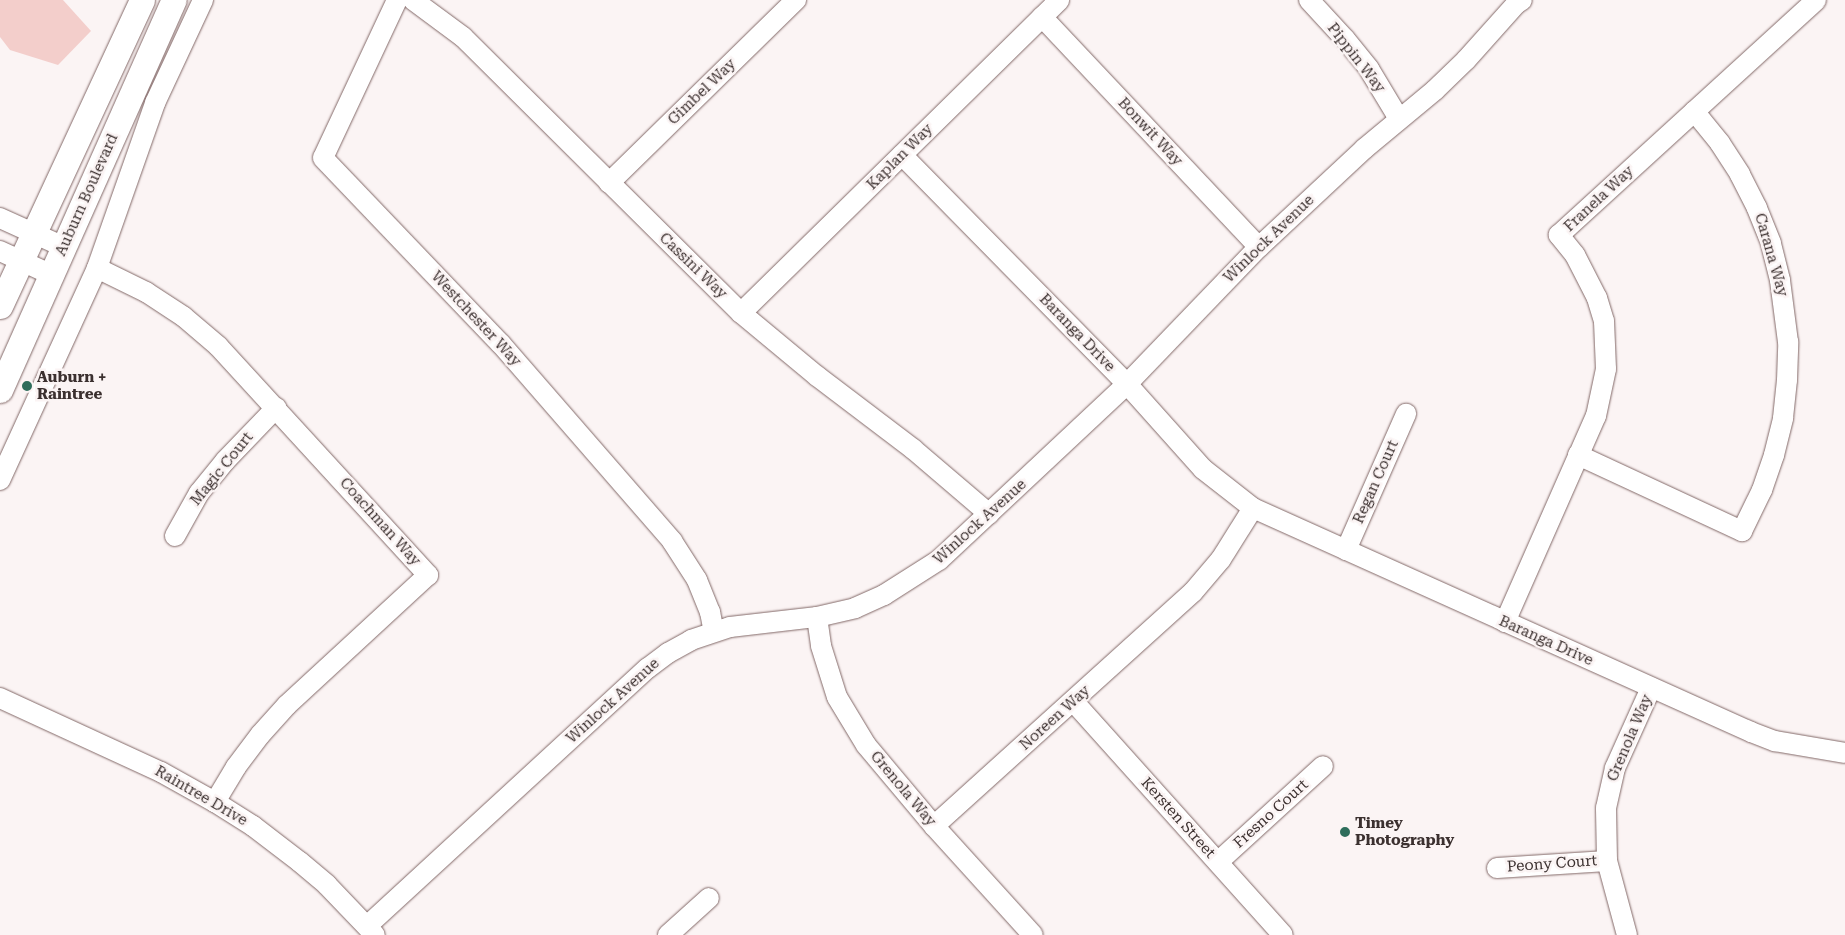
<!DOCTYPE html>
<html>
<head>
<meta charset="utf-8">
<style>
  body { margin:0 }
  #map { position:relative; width:1845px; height:935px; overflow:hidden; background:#fbf4f4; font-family:"Roboto Serif",serif }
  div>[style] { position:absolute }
  .green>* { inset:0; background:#f3cecb }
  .roads { filter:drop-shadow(0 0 1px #826867) drop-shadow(0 0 1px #826867) }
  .minor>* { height:20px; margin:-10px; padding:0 10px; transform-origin:10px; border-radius:10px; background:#fff }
  .major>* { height:25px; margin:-12.5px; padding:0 12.5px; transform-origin:12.5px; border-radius:12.5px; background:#fff }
  .dots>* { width:14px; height:14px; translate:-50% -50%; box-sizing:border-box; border:2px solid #fbf4f4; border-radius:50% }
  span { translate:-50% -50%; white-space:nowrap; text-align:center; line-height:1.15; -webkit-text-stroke:5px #fbf4f4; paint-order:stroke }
  .street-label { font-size:15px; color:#3b302f }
  .poi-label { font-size:15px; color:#3b302f; font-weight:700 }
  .left { translate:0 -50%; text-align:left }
</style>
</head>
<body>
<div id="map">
  <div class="green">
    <i style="clip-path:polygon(0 0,63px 0,91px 31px,58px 65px,10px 50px,0 37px)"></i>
  </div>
  <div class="roads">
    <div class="minor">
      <i style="left:397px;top:0;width:174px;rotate:115.1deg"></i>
      <i style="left:323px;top:158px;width:257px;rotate:46.3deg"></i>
      <i style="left:501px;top:344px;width:261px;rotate:49deg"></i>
      <i style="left:672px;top:541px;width:46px;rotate:57.3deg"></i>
      <i style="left:697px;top:580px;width:35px;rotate:68deg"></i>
      <i style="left:710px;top:612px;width:20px;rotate:79deg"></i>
      <i style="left:413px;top:0;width:62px;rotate:36.5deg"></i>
      <i style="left:463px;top:37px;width:392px;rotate:44.8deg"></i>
      <i style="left:741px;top:313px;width:99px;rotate:39.7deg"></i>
      <i style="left:817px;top:376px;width:121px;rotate:37.2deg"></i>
      <i style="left:913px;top:449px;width:100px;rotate:40.5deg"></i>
      <i style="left:1309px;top:0;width:53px;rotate:47.3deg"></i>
      <i style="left:1345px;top:39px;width:38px;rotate:51deg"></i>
      <i style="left:1369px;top:69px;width:58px;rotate:59deg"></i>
      <i style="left:1042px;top:17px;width:316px;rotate:46.7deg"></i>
      <i style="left:902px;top:155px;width:321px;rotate:45.5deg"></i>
      <i style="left:1127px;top:384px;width:114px;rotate:48.2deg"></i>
      <i style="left:1203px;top:469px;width:63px;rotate:38deg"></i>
      <i style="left:1253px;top:508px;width:546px;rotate:24.22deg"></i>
      <i style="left:1751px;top:732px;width:26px;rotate:21deg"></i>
      <i style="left:1775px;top:741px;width:71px;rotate:9.7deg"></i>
      <i style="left:609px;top:183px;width:262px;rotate:-44.4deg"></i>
      <i style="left:0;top:218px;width:70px;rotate:24.4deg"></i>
      <i style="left:0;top:251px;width:57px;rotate:24.8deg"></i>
      <i style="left:97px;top:268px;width:55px;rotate:26.1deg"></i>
      <i style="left:146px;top:292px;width:45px;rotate:33.3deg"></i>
      <i style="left:184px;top:317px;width:45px;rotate:40.5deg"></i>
      <i style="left:218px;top:346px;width:311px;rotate:47.5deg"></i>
      <i style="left:428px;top:575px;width:192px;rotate:137.3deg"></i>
      <i style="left:287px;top:705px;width:40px;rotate:132deg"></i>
      <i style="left:260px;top:735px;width:40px;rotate:127deg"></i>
      <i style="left:236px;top:767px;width:41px;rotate:121deg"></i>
      <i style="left:741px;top:313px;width:446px;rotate:-44.5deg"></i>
      <i style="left:1578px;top:455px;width:181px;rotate:24.9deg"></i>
      <i style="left:1742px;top:531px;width:46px;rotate:-64deg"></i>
      <i style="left:1762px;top:490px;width:37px;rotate:-71deg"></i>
      <i style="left:1774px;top:455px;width:38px;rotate:-76deg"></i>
      <i style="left:1783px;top:418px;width:38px;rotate:-84deg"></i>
      <i style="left:1787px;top:380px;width:38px;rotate:-88deg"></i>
      <i style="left:1788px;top:342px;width:63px;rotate:-97.4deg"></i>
      <i style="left:1780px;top:280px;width:38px;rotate:-104deg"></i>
      <i style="left:1771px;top:243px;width:38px;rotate:-112deg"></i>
      <i style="left:1757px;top:208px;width:38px;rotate:-117deg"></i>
      <i style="left:1740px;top:174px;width:37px;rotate:-123deg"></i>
      <i style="left:1720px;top:143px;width:41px;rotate:-129.1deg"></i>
      <i style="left:0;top:480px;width:233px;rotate:-65.4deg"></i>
      <i style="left:97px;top:268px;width:175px;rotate:-70.6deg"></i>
      <i style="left:155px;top:103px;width:114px;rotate:-65deg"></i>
      <i style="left:175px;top:536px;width:49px;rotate:-60.8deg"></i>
      <i style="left:199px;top:493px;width:41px;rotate:-50.9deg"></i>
      <i style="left:225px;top:461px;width:74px;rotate:-46.1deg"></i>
      <i style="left:1346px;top:550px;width:149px;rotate:-66.2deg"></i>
      <i style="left:817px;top:617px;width:29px;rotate:82deg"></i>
      <i style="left:821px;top:646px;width:53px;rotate:72.6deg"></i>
      <i style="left:837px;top:697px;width:56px;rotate:58.9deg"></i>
      <i style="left:866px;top:745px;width:106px;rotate:50deg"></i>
      <i style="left:934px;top:826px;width:147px;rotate:47.8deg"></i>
      <i style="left:1505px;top:622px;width:225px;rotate:-66.2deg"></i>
      <i style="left:1596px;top:416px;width:48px;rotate:-78deg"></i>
      <i style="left:1606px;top:369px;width:48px;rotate:-92.4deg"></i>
      <i style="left:1604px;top:321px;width:24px;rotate:-107deg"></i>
      <i style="left:1597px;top:298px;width:48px;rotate:-117.1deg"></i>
      <i style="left:1575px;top:255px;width:26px;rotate:-129deg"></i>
      <i style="left:1559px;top:235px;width:348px;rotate:-42.4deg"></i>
      <i style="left:0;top:698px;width:177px;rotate:24.7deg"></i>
      <i style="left:161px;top:772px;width:62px;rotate:29.1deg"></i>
      <i style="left:215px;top:802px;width:45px;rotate:32.3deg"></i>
      <i style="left:253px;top:826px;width:59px;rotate:37.5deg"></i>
      <i style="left:300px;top:862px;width:35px;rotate:40deg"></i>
      <i style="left:327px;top:885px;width:69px;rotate:46.2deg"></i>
      <i style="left:1073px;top:701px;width:314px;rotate:48.1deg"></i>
      <i style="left:934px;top:826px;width:349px;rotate:-42.1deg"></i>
      <i style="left:1193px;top:592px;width:43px;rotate:-49.7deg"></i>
      <i style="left:1221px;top:559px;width:60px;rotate:-57.9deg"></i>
      <i style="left:1218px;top:862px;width:142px;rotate:-42.4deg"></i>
      <i style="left:1497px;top:868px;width:110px;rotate:-3.6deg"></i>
      <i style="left:367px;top:926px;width:381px;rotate:-42.6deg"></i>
      <i style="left:648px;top:668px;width:25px;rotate:-37deg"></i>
      <i style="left:668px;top:653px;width:26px;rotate:-29deg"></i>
      <i style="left:691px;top:640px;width:41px;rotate:-18.4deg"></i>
      <i style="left:730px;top:627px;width:88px;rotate:-6.6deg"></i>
      <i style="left:817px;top:617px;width:39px;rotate:-13deg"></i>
      <i style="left:855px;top:608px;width:32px;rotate:-24deg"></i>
      <i style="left:884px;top:595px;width:65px;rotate:-32.5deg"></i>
      <i style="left:939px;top:560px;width:258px;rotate:-43.1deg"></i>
      <i style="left:1127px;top:384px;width:190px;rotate:-46.1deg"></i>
      <i style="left:1259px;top:247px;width:144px;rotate:-43deg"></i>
      <i style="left:1364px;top:149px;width:92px;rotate:-39.7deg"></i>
      <i style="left:1435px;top:90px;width:43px;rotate:-44.1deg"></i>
      <i style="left:1466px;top:60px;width:75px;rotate:-48.2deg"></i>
      <i style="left:1516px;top:4px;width:7px;rotate:-34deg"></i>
      <i style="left:668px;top:935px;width:55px;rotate:-42.1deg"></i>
      <i style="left:1627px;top:935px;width:77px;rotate:-105.1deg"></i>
      <i style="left:1607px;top:861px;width:53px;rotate:-91.1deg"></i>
      <i style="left:1606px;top:808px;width:41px;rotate:-77.3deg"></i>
      <i style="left:1615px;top:768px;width:88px;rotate:-65.8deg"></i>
    </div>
    <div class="major">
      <i style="left:0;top:306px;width:337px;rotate:-65.1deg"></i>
      <i style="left:0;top:390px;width:427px;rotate:-66deg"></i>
    </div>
  </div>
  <div class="dots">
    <i style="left:27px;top:386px;background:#2e6d5b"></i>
    <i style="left:1345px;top:832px;background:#2e6d5b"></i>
  </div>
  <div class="street-label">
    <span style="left:1356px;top:58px;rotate:52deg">Pippin Way</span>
    <span style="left:702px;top:92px;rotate:-44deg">Gimbel Way</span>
    <span style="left:1150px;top:132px;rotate:47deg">Bonwit Way</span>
    <span style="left:900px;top:157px;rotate:-45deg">Kaplan Way</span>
    <span style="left:87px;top:195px;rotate:-66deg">Auburn Boulevard</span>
    <span style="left:1599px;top:199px;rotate:-43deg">Franela Way</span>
    <span style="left:1269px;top:239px;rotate:-44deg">Winlock Avenue</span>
    <span style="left:1771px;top:255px;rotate:74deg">Carana Way</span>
    <span style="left:693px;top:266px;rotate:44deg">Cassini Way</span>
    <span style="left:476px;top:319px;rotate:47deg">Westchester Way</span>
    <span style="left:1077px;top:333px;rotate:46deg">Baranga Drive</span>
    <span style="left:222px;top:469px;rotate:-51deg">Magic Court</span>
    <span style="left:1376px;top:482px;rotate:-66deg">Regan Court</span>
    <span style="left:380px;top:522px;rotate:48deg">Coachman Way</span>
    <span style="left:980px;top:522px;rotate:-42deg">Winlock Avenue</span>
    <span style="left:1546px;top:641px;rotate:24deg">Baranga Drive</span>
    <span style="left:613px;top:701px;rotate:-42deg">Winlock Avenue</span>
    <span style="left:1055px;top:718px;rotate:-42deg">Noreen Way</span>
    <span style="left:1630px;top:738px;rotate:-67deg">Grenola Way</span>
    <span style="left:903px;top:789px;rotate:50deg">Grenola Way</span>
    <span style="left:201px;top:796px;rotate:30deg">Raintree Drive</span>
    <span style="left:1271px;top:814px;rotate:-42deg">Fresno Court</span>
    <span style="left:1178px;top:818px;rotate:48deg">Kersten Street</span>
    <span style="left:1552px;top:864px;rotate:-4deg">Peony Court</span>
  </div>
  <div class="poi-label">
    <span class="left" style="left:37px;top:386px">Auburn +<br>Raintree</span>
    <span class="left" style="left:1355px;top:832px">Timey<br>Photography</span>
  </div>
</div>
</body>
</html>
